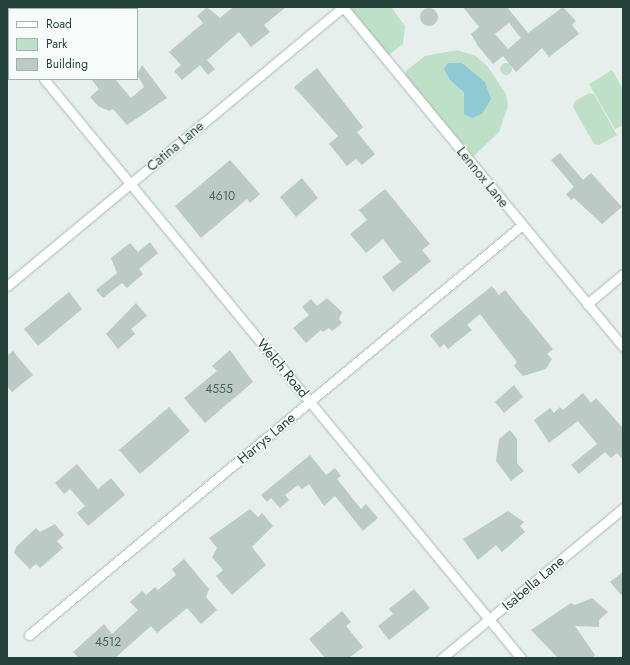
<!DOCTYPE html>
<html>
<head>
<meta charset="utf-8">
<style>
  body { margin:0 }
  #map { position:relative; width:630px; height:665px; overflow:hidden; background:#e6efeb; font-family:Jost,sans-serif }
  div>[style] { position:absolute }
  .green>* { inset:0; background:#bfe0c8 }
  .round { border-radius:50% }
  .water>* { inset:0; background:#8ec9d4 }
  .building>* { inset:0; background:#bbcac4 }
  .roads { filter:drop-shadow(0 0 1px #a8b8b2) drop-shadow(0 0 1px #a8b8b2) }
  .street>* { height:9px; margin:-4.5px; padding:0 4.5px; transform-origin:4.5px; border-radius:4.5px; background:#fff }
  span { translate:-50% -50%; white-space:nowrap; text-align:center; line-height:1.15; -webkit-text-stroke:3px #f7fbf9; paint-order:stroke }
  .number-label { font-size:12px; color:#4a645c }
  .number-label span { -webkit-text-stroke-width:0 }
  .street-label { font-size:14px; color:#24423a }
  .frame { position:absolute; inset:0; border:8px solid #24423a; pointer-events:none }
  .legend { position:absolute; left:8px; top:8px; width:130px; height:72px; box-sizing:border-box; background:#f7fbf9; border:1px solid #a3b1ad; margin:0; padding:5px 7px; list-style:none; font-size:12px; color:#24423a }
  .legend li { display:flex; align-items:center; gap:8px; height:20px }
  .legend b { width:20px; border:1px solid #a3b1ad }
</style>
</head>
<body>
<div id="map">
  <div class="green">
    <i style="clip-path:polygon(351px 7px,391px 7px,405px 26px,403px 44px,387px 56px,350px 10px)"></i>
    <i style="clip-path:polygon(457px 50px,476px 56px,488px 67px,506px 94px,508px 106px,499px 132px,473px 157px,405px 78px,406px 71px,425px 56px)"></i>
    <i class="round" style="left:500px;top:63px;width:12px;height:12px"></i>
    <i style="clip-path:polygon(612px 70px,623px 89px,623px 125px,615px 129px,589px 84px)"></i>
    <i style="clip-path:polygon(589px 93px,594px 94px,617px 135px,599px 145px,594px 144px,573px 107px,574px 102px)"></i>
  </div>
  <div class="water">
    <i style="clip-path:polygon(448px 63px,462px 63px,485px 82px,491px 99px,482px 114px,472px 118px,464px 114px,464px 92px,450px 80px,444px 69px)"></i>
  </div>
  <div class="building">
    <i style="clip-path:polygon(207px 7px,220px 18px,233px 7px,286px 7px,264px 25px,270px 32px,251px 47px,239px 32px,207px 60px,215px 69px,208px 75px,200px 65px,182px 80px,174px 71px,181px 65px,169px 52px,203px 23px,197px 16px)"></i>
    <i style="clip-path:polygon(evenodd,463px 7px,507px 7px,528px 33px,563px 7px,576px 21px,572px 25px,579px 34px,549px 57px,542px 48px,516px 72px,503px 56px,493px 64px,478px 46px,471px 34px,479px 27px,463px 7px,509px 23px,521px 38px,508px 49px,495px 34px,509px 23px)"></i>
    <i class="round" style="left:420px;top:8px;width:18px;height:18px"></i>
    <i style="clip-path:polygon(142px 65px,167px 98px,127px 125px,113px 109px,109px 111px,98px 106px,90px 97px,99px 89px,91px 79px,115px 79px,131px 98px,144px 87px,137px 74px)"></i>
    <i style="clip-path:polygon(317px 68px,363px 127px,357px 132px,375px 154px,362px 165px,356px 159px,347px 166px,329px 144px,338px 136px,294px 87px)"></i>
    <i style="clip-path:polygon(560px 153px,583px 180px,591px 173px,622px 207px,602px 224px,574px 198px,571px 200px,566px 194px,574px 187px,551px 160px)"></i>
    <i style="clip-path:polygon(230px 160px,260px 194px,250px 203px,247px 199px,201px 238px,175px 206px)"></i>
    <i style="clip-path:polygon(302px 178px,318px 198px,296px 217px,280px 197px)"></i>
    <i style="clip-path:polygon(385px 189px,430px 244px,422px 250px,431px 261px,393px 292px,382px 277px,401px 262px,383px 239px,366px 253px,350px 234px,367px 220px,359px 210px)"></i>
    <i style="clip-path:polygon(150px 242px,158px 253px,139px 269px,143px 274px,127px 288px,122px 283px,103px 298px,96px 290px,117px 273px,111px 258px,130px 243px,138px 252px)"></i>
    <i style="clip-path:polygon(492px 286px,499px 295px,505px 290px,553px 349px,547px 354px,552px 359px,546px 369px,523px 376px,514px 366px,517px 362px,480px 314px,467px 325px,472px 330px,448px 349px,444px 344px,440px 348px,430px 335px)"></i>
    <i style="clip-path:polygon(69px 292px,82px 309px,38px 346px,24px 329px)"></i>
    <i style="clip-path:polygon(327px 298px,342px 312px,339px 319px,342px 323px,332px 331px,329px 328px,323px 332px,321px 330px,306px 343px,293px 328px,309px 315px,302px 307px,311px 299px,317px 306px)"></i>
    <i style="clip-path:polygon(136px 303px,147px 316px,131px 329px,135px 334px,118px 349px,106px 334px)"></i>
    <i style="clip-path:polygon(230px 350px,253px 382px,205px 423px,184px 398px,217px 371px,212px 366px)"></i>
    <i style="clip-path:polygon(13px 351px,33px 375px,12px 392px,7px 386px,7px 356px)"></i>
    <i style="clip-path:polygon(514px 385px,523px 397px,504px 413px,495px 402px)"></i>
    <i style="clip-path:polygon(583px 393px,591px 403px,596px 398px,623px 428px,623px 460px,617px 453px,611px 458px,605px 452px,579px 474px,571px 465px,597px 444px,578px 421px,549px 443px,534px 420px,550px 408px,554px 413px,560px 407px,563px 410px)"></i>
    <i style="clip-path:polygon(169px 407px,190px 431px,140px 474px,119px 450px)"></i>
    <i style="clip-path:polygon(510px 430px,517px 439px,517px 463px,524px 471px,511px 481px,496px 461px,499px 439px)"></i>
    <i style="clip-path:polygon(310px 455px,326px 475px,335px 468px,341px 476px,337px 479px,361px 509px,366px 504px,378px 518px,363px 531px,335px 496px,324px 506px,309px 484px,302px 489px,298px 485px,285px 495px,289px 500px,280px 508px,271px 498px,267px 502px,261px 495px)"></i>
    <i style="clip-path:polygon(77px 464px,98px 489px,111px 478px,125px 495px,88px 526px,77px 513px,85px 506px,70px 489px,64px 494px,55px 483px)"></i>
    <i style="clip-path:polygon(250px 509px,258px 517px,262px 513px,273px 526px,252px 547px,266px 565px,232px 595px,216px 576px,223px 570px,212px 557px,217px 548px,209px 538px)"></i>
    <i style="clip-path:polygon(508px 511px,524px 522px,520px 526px,525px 532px,502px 552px,496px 545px,478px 560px,463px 539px)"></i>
    <i style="clip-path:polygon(55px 524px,64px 535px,57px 541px,63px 548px,40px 568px,36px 564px,30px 569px,14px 553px,16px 547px,36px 528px,40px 532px)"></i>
    <i style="clip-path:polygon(184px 559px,209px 589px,206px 597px,217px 610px,201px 624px,187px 608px,157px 633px,151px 626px,115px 658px,79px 658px,73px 652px,104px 624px,112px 634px,138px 610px,130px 602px,142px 591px,146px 595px,155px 587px,158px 590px,176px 575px,172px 569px)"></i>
    <i style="clip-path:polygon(623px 572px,623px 597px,610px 582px)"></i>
    <i style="clip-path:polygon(414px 589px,430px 608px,389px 640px,378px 626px,393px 614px,389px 609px)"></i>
    <i style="clip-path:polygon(592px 598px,608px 612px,599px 620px,599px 627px,575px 626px,595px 655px,591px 658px,558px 658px,531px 630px,571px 603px,575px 605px)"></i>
    <i style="clip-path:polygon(342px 611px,351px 622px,346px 626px,363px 647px,349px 658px,325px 658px,309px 639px)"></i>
  </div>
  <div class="roads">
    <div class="street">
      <i style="left:343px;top:7px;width:440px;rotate:50.5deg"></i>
      <i style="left:7px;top:35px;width:3px;rotate:45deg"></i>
      <i style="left:44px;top:79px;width:750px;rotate:50.52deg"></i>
      <i style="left:7px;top:286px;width:437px;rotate:-39.7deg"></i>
      <i style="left:587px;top:304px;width:47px;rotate:-39.8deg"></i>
      <i style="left:29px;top:635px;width:641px;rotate:-39.75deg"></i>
      <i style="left:442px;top:658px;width:235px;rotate:-39.6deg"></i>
    </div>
  </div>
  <div class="number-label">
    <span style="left:222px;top:197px">4610</span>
    <span style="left:219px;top:390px">4555</span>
    <span style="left:108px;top:643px">4512</span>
  </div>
  <div class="street-label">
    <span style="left:175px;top:146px;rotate:-40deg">Catina Lane</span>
    <span style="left:483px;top:177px;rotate:51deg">Lennox Lane</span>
    <span style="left:283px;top:368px;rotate:50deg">Welch Road</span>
    <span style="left:266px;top:438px;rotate:-40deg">Harrys Lane</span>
    <span style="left:533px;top:583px;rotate:-40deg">Isabella Lane</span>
  </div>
  <div class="frame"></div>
  <ul class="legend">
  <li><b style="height:5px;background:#fff"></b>Road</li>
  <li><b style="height:11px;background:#bfe0c8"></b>Park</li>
  <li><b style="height:11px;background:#bbcac4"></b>Building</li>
  </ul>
</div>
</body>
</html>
